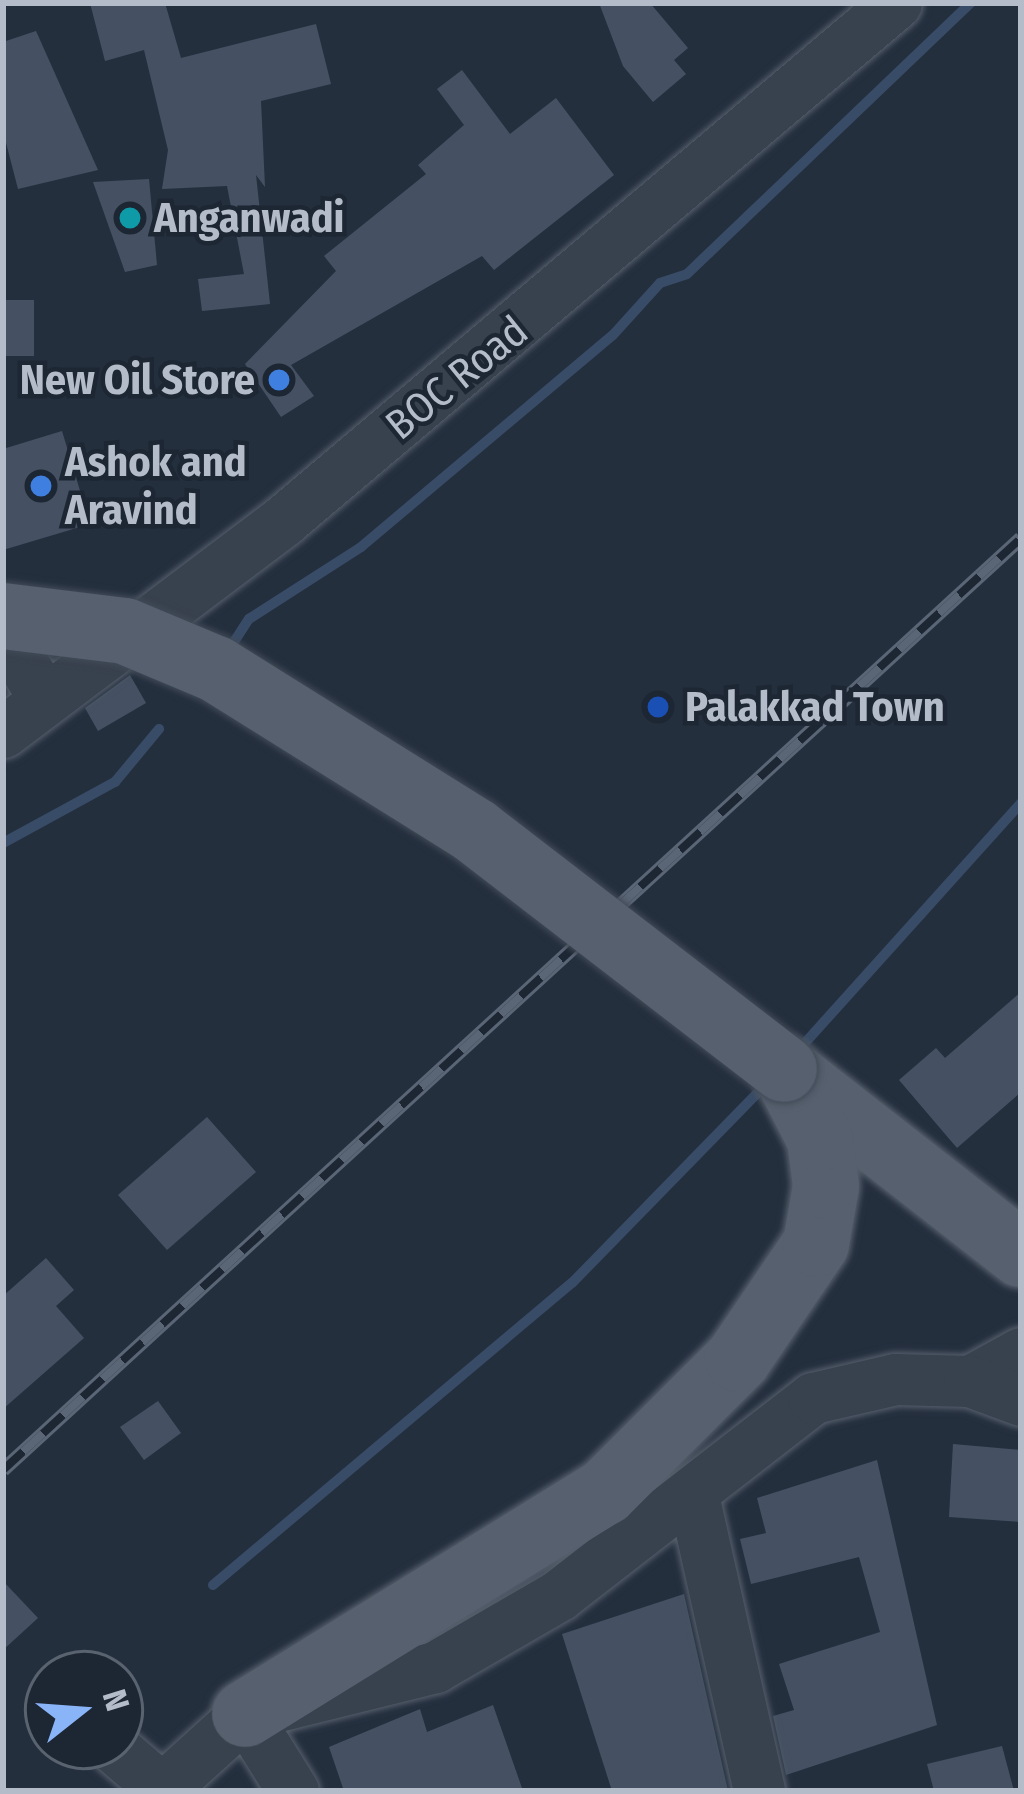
<!DOCTYPE html>
<html>
<head>
<meta charset="utf-8">
<style>
  body { margin:0 }
  #map { position:relative; width:1024px; height:1794px; overflow:hidden; background:#242f3e; font-family:"Fira Sans Condensed",sans-serif }
  div>[style] { position:absolute }
  .stream>* { height:10px; margin:-5px; padding:0 5px; transform-origin:5px; border-radius:5px; background:#394c67 }
  .building>* { inset:0; background:#455162 }
  .roads { filter:drop-shadow(0 0 3px #565f6c) drop-shadow(0 0 3px #565f6c) }
  .minor>* { height:51px; margin:-25.5px; padding:0 25.5px; transform-origin:25.5px; border-radius:25.5px; background:#38414e }
  .major>* { height:66px; margin:-33px; padding:0 33px; transform-origin:33px; border-radius:33px; background:#56606e }
  .rail>* { height:14px; margin-top:-7px; transform-origin:0; background:repeating-linear-gradient(90deg,#1d2633 0 27px,#5a6575 0 54px); box-sizing:border-box; border-block:3px solid #5a6575 }
  .bridges { filter:drop-shadow(0 0 3px #414a57) drop-shadow(0 0 3px #414a57) }
  .major-bridge>* { height:66px; margin:-33px; padding:0 33px; transform-origin:33px; border-radius:33px; background:#56606e }
  .dots>* { width:33px; height:33px; translate:-50% -50%; box-sizing:border-box; border:6px solid #1d2633; border-radius:50% }
  span { translate:-50% -50%; white-space:nowrap; text-align:center; line-height:1.15; -webkit-text-stroke:9px #1d2633; paint-order:stroke }
  .poi-label { font-size:42px; color:#b4bcc9; font-weight:700 }
  .left { translate:0 -50%; text-align:left }
  .right { translate:-100% -50%; text-align:right }
  .street-label { font-size:42px; color:#b4bcc9 }
  .frame { position:absolute; inset:0; border:6px solid #b4bcc9; pointer-events:none }
  .north { position:absolute; left:24px; top:1650px; width:120px; height:120px; box-sizing:border-box; background:#1d2633; border:3px solid #59626f; border-radius:50%; rotate:73deg; font-size:33px; font-weight:700; line-height:48px; text-align:center; color:#b4bcc9 }
  .north::after { content:''; display:block; margin:auto; width:42px; height:54px; background:#8ab4f8; clip-path:polygon(50% 0,100% 100%,50% 72%,0 100%) }
</style>
</head>
<body>
<div id="map">
  <div class="stream">
    <i style="left:230px;top:648px;width:35px;rotate:-57deg"></i>
    <i style="left:249px;top:619px;width:133px;rotate:-32.7deg"></i>
    <i style="left:361px;top:547px;width:329px;rotate:-40.1deg"></i>
    <i style="left:613px;top:335px;width:70px;rotate:-47.9deg"></i>
    <i style="left:660px;top:283px;width:28px;rotate:-18deg"></i>
    <i style="left:687px;top:274px;width:393px;rotate:-43.7deg"></i>
    <i style="left:3px;top:843px;width:128px;rotate:-28.6deg"></i>
    <i style="left:115px;top:782px;width:69px;rotate:-50.3deg"></i>
    <i style="left:795px;top:1054px;width:338px;rotate:-48deg"></i>
    <i style="left:213px;top:1585px;width:469px;rotate:-40.1deg"></i>
    <i style="left:572px;top:1283px;width:277px;rotate:-45.7deg"></i>
  </div>
  <div class="building">
    <i style="clip-path:polygon(90px 3px,165px 3px,181px 58px,316px 24px,331px 84px,261px 101px,265px 187px,256px 175px,270px 304px,202px 311px,198px 279px,244px 274px,227px 186px,162px 189px,168px 150px,144px 50px,105px 61px)"></i>
    <i style="clip-path:polygon(599px 3px,650px 3px,688px 48px,674px 60px,686px 74px,653px 102px,623px 66px)"></i>
    <i style="clip-path:polygon(36px 31px,98px 170px,18px 189px,3px 131px,3px 42px)"></i>
    <i style="clip-path:polygon(462px 70px,510px 134px,556px 98px,614px 175px,494px 270px,482px 256px,291px 365px,314px 396px,281px 417px,245px 364px,336px 271px,324px 256px,426px 174px,418px 165px,464px 125px,437px 89px)"></i>
    <i style="clip-path:polygon(149px 179px,157px 265px,125px 272px,93px 182px)"></i>
    <i style="clip-path:polygon(3px 300px,34px 300px,34px 356px,3px 356px)"></i>
    <i style="clip-path:polygon(62px 431px,90px 524px,3px 550px,3px 449px)"></i>
    <i style="clip-path:polygon(130px 675px,146px 703px,98px 731px,85px 708px)"></i>
    <i style="clip-path:polygon(1021px 992px,1021px 1092px,957px 1148px,899px 1080px,936px 1048px,945px 1058px)"></i>
    <i style="clip-path:polygon(207px 1117px,256px 1172px,167px 1250px,118px 1195px)"></i>
    <i style="clip-path:polygon(46px 1258px,74px 1290px,56px 1306px,84px 1338px,3px 1409px,3px 1296px)"></i>
    <i style="clip-path:polygon(158px 1401px,181px 1433px,144px 1460px,120px 1427px)"></i>
    <i style="clip-path:polygon(953px 1444px,1021px 1450px,1021px 1522px,949px 1517px)"></i>
    <i style="clip-path:polygon(877px 1460px,937px 1725px,786px 1775px,773px 1716px,794px 1710px,779px 1664px,880px 1632px,859px 1557px,751px 1584px,740px 1539px,766px 1533px,757px 1498px)"></i>
    <i style="clip-path:polygon(3px 1581px,38px 1618px,3px 1650px)"></i>
    <i style="clip-path:polygon(684px 1594px,728px 1791px,612px 1791px,562px 1634px)"></i>
    <i style="clip-path:polygon(493px 1705px,523px 1791px,344px 1791px,329px 1747px,420px 1709px,427px 1732px)"></i>
    <i style="clip-path:polygon(1002px 1746px,1014px 1791px,934px 1791px,927px 1764px)"></i>
  </div>
  <div class="roads">
    <div class="minor">
      <i style="left:3px;top:631px;width:75px;rotate:58.6deg"></i>
      <i style="left:3px;top:732px;width:352px;rotate:-37deg"></i>
      <i style="left:284px;top:520px;width:801px;rotate:-40.19deg"></i>
      <i style="left:970px;top:1381px;width:58px;rotate:-28.8deg"></i>
      <i style="left:693px;top:1495px;width:303px;rotate:77.4deg"></i>
      <i style="left:245px;top:1714px;width:91px;rotate:58.1deg"></i>
      <i style="left:112px;top:1746px;width:66px;rotate:40.7deg"></i>
      <i style="left:160px;top:1791px;width:115px;rotate:-42.2deg"></i>
      <i style="left:245px;top:1714px;width:196px;rotate:-13.9deg"></i>
      <i style="left:435px;top:1667px;width:143px;rotate:-30.1deg"></i>
      <i style="left:559px;top:1595px;width:321px;rotate:-37.8deg"></i>
      <i style="left:813px;top:1398px;width:84px;rotate:-13deg"></i>
      <i style="left:895px;top:1379px;width:75px;rotate:1.5deg"></i>
      <i style="left:970px;top:1381px;width:54px;rotate:20.4deg"></i>
    </div>
    <div class="major">
      <i style="left:792px;top:1075px;width:291px;rotate:38deg"></i>
      <i style="left:245px;top:1714px;width:423px;rotate:-31.7deg"></i>
      <i style="left:605px;top:1492px;width:188px;rotate:-45deg"></i>
      <i style="left:738px;top:1359px;width:139px;rotate:-55.9deg"></i>
      <i style="left:816px;top:1244px;width:59px;rotate:-80.2deg"></i>
      <i style="left:826px;top:1186px;width:47px;rotate:-97.3deg"></i>
      <i style="left:820px;top:1139px;width:79px;rotate:-117.2deg"></i>
    </div>
  </div>
  <div class="rail">
    <i style="left:3px;top:1470px;width:1380px;rotate:-42.47deg"></i>
  </div>
  <div class="bridges">
    <div class="major-bridge">
      <i style="left:3px;top:616px;width:123px;rotate:7deg"></i>
      <i style="left:125px;top:631px;width:99px;rotate:22.7deg"></i>
      <i style="left:216px;top:669px;width:305px;rotate:32deg"></i>
      <i style="left:475px;top:831px;width:390px;rotate:37.6deg"></i>
    </div>
  </div>
  <div class="dots">
    <i style="left:130px;top:218px;background:#0f9aa8"></i>
    <i style="left:279px;top:380px;background:#3f7fe0"></i>
    <i style="left:41px;top:486px;background:#3f7fe0"></i>
    <i style="left:658px;top:707px;background:#1a4fb4"></i>
  </div>
  <div class="poi-label">
    <span class="left" style="left:154px;top:218px">Anganwadi</span>
    <span class="right" style="left:255px;top:380px">New Oil Store</span>
    <span class="left" style="left:65px;top:486px">Ashok and<br>Aravind</span>
    <span class="left" style="left:685px;top:707px">Palakkad Town</span>
  </div>
  <div class="street-label">
    <span style="left:457px;top:378px;rotate:-39deg">BOC Road</span>
  </div>
  <div class="frame"></div>
  <div class="north">N</div>
</div>
</body>
</html>
